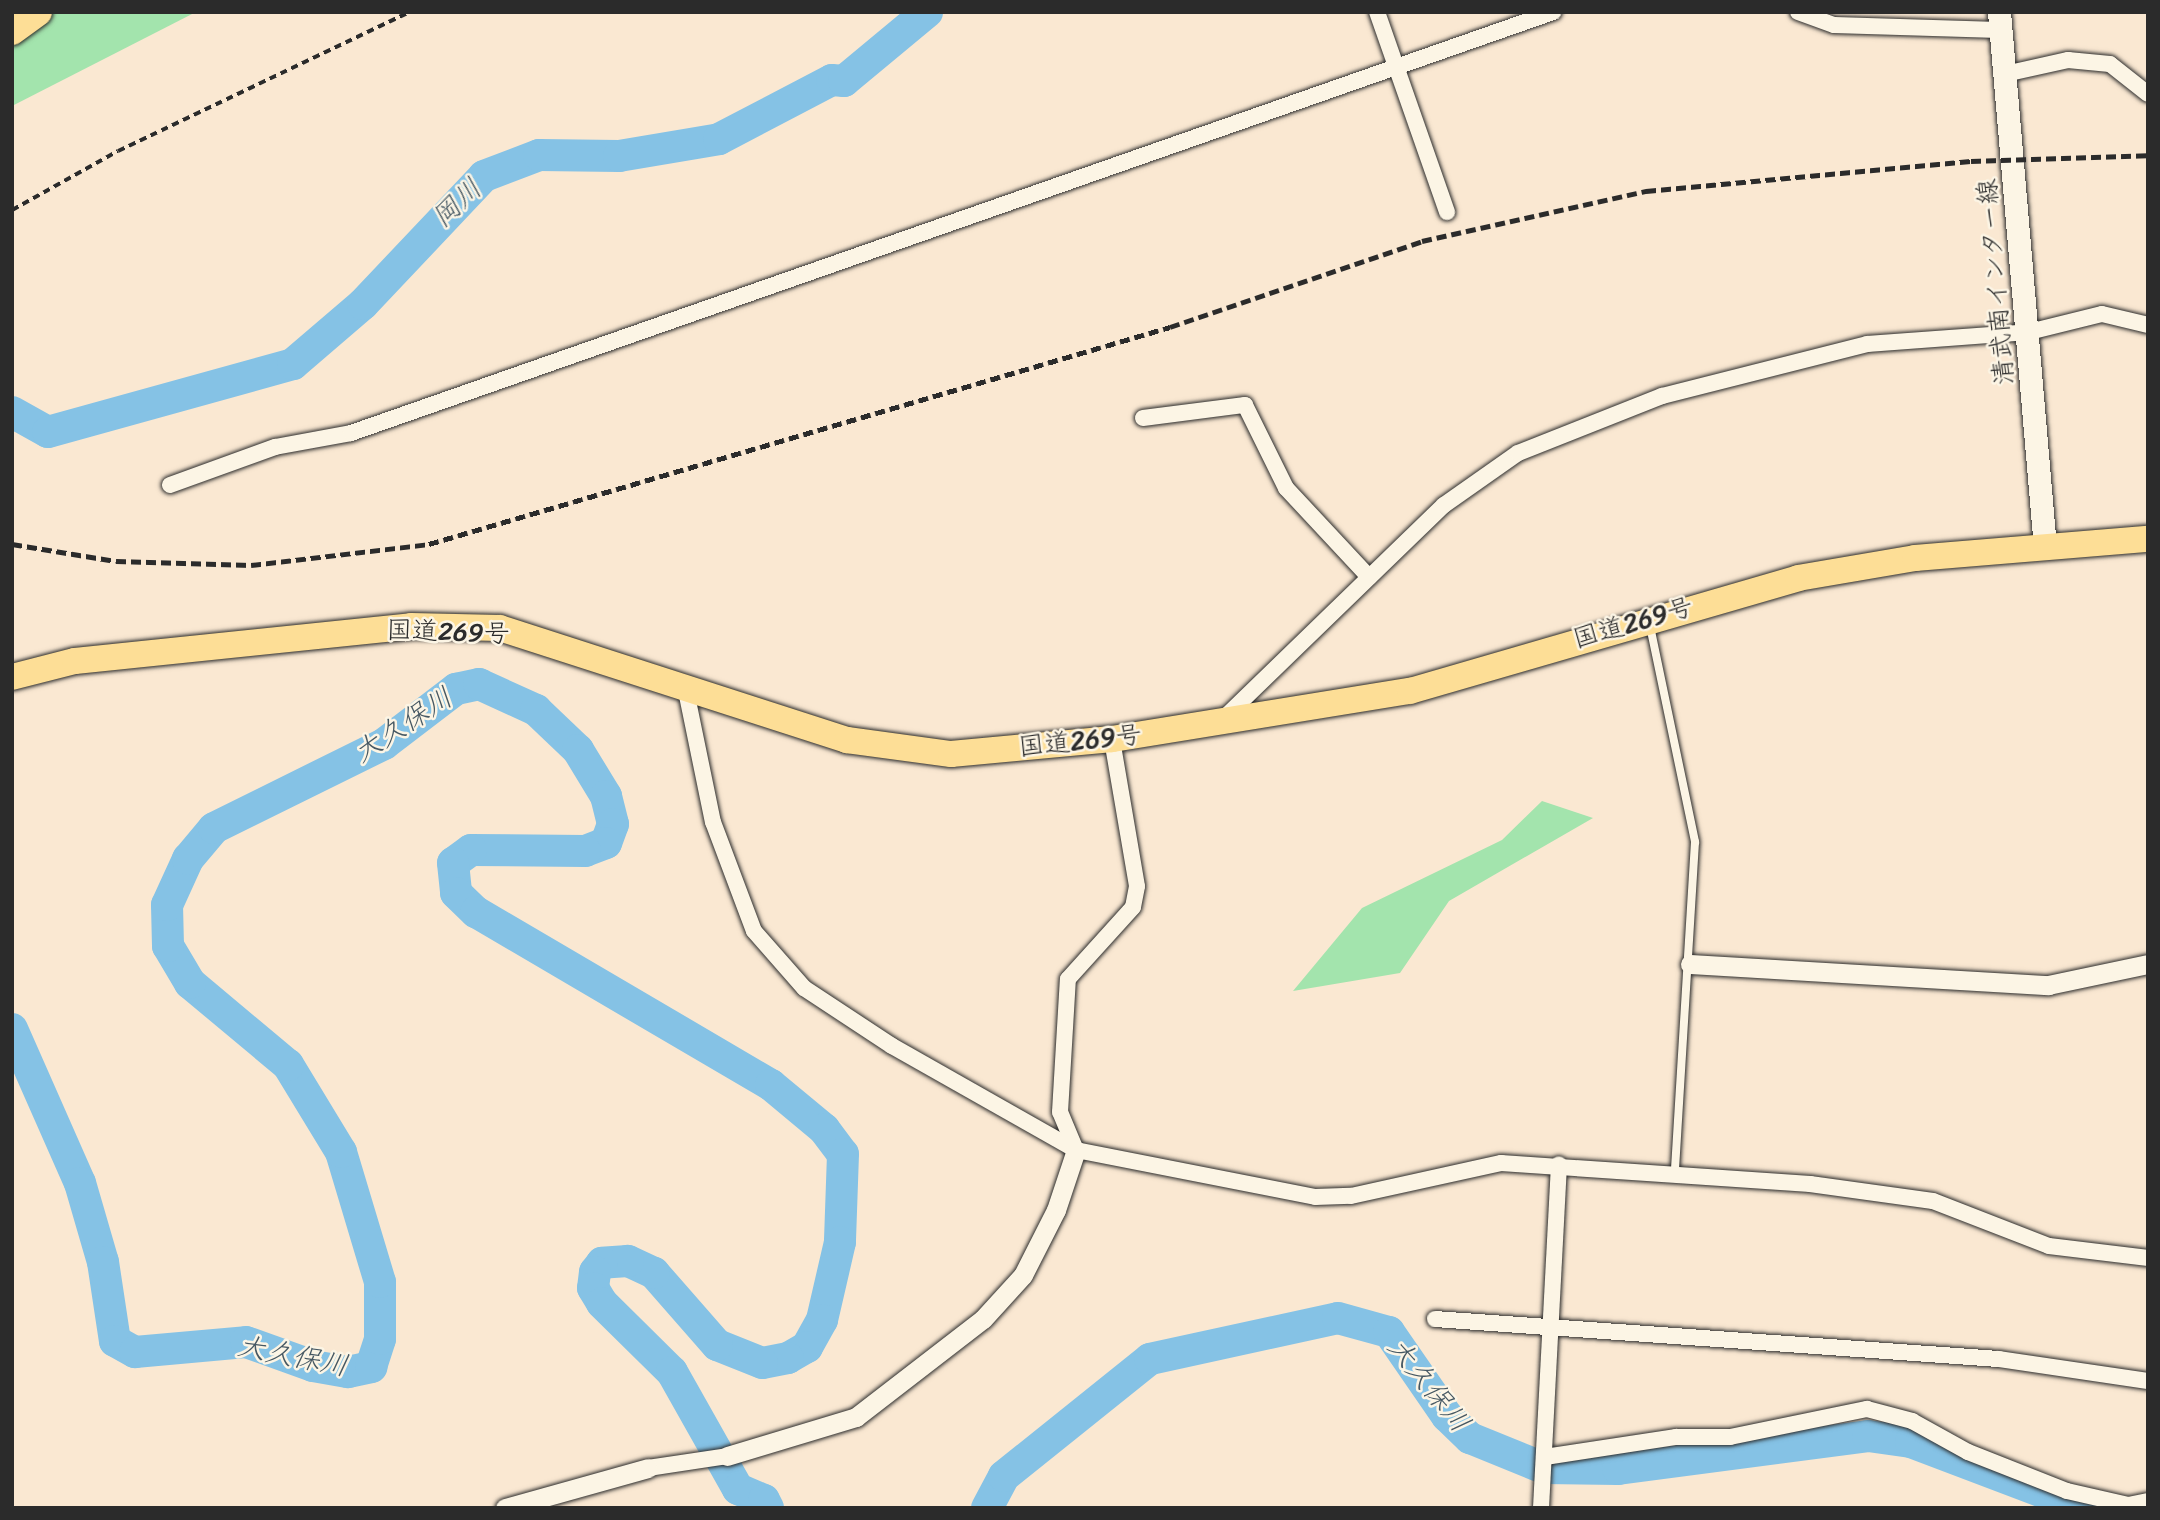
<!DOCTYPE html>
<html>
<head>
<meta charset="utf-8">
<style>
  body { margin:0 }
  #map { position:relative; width:2160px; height:1520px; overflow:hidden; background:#fae8d2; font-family:Sriracha,"Klee One",sans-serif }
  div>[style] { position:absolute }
  .green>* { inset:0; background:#a3e4ad }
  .river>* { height:32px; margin:-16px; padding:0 16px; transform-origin:16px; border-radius:16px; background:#85c2e5 }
  .path>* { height:3.5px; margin-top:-1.75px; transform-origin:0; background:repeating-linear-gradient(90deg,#2b2b2b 0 7px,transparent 0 12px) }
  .roads { filter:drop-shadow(0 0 2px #2b2b2b) drop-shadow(0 0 2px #2b2b2b) }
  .service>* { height:8px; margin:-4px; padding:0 4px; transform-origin:4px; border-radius:4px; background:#fcf5e5 }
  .minor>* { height:16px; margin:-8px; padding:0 8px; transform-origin:8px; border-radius:8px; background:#fcf5e5 }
  .tertiary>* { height:19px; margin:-9.5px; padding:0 9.5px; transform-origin:9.5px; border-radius:9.5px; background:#fcf5e5 }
  .secondary>* { height:23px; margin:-11.5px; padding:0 11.5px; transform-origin:11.5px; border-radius:11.5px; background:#fcf5e5 }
  .trunk>* { height:26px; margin:-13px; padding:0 13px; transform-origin:13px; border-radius:13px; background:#fdde96 }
  .motorway>* { height:28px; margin:-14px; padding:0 14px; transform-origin:14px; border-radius:14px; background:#fdde96 }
  .rail>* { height:5px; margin-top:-2.5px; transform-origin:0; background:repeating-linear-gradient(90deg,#2b2b2b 0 10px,transparent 0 15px) }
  span { translate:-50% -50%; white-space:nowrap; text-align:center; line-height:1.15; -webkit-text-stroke:5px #fcf5e5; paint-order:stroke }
  .street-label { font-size:26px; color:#2b2b2b }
  .water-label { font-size:28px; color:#465863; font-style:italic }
  .frame { position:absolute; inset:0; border:14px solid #2b2b2b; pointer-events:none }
</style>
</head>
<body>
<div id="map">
  <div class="green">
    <i style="clip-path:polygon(12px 12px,196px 12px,12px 106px)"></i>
    <i style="clip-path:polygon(1542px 801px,1593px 818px,1449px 901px,1400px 973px,1293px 991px,1362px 908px,1502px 840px)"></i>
  </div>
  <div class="river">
    <i style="left:12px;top:412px;width:41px;rotate:29.1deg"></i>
    <i style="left:48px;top:432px;width:254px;rotate:-15.5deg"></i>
    <i style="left:293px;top:364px;width:92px;rotate:-40.6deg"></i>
    <i style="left:363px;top:304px;width:176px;rotate:-46.6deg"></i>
    <i style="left:484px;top:176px;width:59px;rotate:-20.9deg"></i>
    <i style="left:539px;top:155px;width:80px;rotate:0.7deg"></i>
    <i style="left:619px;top:156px;width:101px;rotate:-9.6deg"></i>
    <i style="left:719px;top:139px;width:127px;rotate:-27.6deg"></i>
    <i style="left:832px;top:80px;width:12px;rotate:5deg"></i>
    <i style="left:844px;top:81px;width:108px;rotate:-39.7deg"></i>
    <i style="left:12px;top:1029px;width:168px;rotate:66.2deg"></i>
    <i style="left:80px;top:1183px;width:82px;rotate:73.8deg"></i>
    <i style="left:103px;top:1262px;width:80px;rotate:81.4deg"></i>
    <i style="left:115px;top:1341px;width:23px;rotate:29deg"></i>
    <i style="left:135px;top:1352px;width:111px;rotate:-5.1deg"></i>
    <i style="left:246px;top:1342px;width:71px;rotate:19.7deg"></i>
    <i style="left:313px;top:1366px;width:36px;rotate:10deg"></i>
    <i style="left:348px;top:1372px;width:24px;rotate:-12deg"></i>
    <i style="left:371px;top:1367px;width:29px;rotate:-72deg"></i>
    <i style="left:380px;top:1339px;width:57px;rotate:-90deg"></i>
    <i style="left:380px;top:1282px;width:136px;rotate:-106.7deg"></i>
    <i style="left:341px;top:1152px;width:102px;rotate:-121.3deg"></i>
    <i style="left:288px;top:1065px;width:128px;rotate:-140.1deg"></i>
    <i style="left:190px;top:983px;width:43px;rotate:-120.7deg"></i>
    <i style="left:168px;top:946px;width:41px;rotate:-91.4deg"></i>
    <i style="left:167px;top:905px;width:51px;rotate:-65.5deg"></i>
    <i style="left:188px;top:859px;width:40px;rotate:-50deg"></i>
    <i style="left:214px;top:828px;width:190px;rotate:-26.3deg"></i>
    <i style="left:384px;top:744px;width:91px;rotate:-37.4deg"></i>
    <i style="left:456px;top:689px;width:24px;rotate:-12deg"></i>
    <i style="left:479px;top:684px;width:63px;rotate:24.5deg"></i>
    <i style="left:536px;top:710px;width:58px;rotate:43.6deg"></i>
    <i style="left:578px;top:750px;width:54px;rotate:58.7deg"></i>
    <i style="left:606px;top:796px;width:29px;rotate:76deg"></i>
    <i style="left:613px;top:824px;width:20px;rotate:110deg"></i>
    <i style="left:606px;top:843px;width:22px;rotate:159deg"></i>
    <i style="left:585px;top:851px;width:114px;rotate:-179.5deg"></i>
    <i style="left:471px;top:850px;width:22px;rotate:144deg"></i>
    <i style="left:453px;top:863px;width:30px;rotate:84deg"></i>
    <i style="left:456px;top:893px;width:28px;rotate:44deg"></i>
    <i style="left:476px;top:912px;width:342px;rotate:30.4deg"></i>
    <i style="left:771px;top:1085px;width:69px;rotate:39.7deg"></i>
    <i style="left:824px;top:1129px;width:31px;rotate:53deg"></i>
    <i style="left:843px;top:1154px;width:88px;rotate:92deg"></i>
    <i style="left:840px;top:1242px;width:80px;rotate:103deg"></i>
    <i style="left:822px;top:1320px;width:31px;rotate:119deg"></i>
    <i style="left:807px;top:1347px;width:22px;rotate:150deg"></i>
    <i style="left:788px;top:1358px;width:26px;rotate:169deg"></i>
    <i style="left:762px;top:1363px;width:48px;rotate:-158.2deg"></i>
    <i style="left:717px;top:1345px;width:96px;rotate:-131.2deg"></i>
    <i style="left:654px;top:1273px;width:29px;rotate:-155deg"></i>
    <i style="left:628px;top:1261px;width:26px;rotate:176deg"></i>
    <i style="left:602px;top:1263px;width:11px;rotate:128deg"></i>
    <i style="left:595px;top:1272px;width:16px;rotate:97deg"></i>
    <i style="left:593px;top:1288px;width:17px;rotate:59deg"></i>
    <i style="left:602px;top:1303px;width:98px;rotate:44.6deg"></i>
    <i style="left:672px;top:1372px;width:134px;rotate:60.6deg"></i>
    <i style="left:738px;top:1489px;width:28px;rotate:23deg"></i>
    <i style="left:764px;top:1500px;width:9px;rotate:63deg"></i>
    <i style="left:987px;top:1508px;width:36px;rotate:-62deg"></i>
    <i style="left:1004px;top:1476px;width:187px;rotate:-38.7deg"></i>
    <i style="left:1150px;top:1359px;width:192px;rotate:-12.3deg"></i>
    <i style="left:1338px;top:1318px;width:53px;rotate:15.4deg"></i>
    <i style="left:1389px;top:1332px;width:102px;rotate:55.4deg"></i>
    <i style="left:1447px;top:1416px;width:32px;rotate:44deg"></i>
    <i style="left:1470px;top:1438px;width:80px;rotate:22.1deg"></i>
    <i style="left:1544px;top:1468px;width:74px;rotate:0.8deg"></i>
    <i style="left:1618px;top:1469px;width:252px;rotate:-7.5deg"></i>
    <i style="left:1868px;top:1436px;width:43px;rotate:7.9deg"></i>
    <i style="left:1911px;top:1442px;width:186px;rotate:20.8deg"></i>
  </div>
  <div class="path">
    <i style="left:12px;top:210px;width:121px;rotate:-29.1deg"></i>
    <i style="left:118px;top:151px;width:322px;rotate:-25.5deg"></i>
  </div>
  <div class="roads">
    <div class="service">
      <i style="left:1650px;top:626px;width:221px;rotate:78.2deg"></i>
      <i style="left:1695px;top:842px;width:330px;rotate:93.5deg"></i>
    </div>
    <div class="minor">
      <i style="left:1377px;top:12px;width:212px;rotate:70.7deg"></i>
      <i style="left:1798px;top:12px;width:38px;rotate:20deg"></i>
      <i style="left:1834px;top:25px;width:165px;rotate:1.7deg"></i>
      <i style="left:2005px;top:74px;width:65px;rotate:-12.5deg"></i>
      <i style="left:2068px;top:60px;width:42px;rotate:5.4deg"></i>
      <i style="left:2110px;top:64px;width:48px;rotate:38.3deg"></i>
      <i style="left:1143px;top:418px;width:103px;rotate:-7.3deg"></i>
      <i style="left:1245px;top:405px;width:93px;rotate:63.7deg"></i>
      <i style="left:1286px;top:488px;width:122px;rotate:47deg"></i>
      <i style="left:170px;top:485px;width:112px;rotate:-19.9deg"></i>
      <i style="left:275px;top:447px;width:77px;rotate:-10.4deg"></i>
      <i style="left:351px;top:433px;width:1274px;rotate:-19.3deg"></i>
      <i style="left:685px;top:686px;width:139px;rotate:78.4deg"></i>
      <i style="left:713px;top:822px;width:116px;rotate:69.4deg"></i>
      <i style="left:754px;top:931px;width:76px;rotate:48.7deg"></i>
      <i style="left:804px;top:988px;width:105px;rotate:33.4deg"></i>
      <i style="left:892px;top:1046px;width:211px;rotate:29.5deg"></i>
      <i style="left:1076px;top:1150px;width:244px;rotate:11.1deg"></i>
      <i style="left:1315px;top:1197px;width:36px;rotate:-2deg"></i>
      <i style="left:1351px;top:1196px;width:154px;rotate:-12.4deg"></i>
      <i style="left:1501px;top:1163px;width:310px;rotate:3.9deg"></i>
      <i style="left:1810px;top:1184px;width:124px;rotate:7.9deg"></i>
      <i style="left:1933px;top:1201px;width:124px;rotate:21.2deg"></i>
      <i style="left:2049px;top:1246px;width:100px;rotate:6.9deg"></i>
      <i style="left:1222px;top:720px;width:309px;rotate:-44.1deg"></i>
      <i style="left:1444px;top:505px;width:90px;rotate:-35.1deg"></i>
      <i style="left:1518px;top:453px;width:155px;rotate:-21.6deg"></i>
      <i style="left:1662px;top:396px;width:211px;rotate:-14.2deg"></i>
      <i style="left:1867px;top:344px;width:162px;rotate:-4.2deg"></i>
      <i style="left:2029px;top:332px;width:75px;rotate:-13.9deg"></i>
      <i style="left:2102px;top:314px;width:47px;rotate:13.4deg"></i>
      <i style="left:1076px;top:1150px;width:41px;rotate:-112.8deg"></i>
      <i style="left:1060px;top:1112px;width:133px;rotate:-86.6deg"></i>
      <i style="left:1068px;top:979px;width:97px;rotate:-47.9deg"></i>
      <i style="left:1133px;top:907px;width:21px;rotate:-79deg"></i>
      <i style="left:1137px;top:886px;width:149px;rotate:-99.7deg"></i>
      <i style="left:1435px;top:1319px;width:565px;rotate:4.06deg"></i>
      <i style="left:1999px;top:1359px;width:151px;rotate:8.4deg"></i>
      <i style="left:1545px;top:1457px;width:133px;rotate:-8.7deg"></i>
      <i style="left:1676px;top:1437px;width:54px"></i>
      <i style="left:1730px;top:1437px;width:140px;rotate:-11.6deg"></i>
      <i style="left:1867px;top:1409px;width:47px;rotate:14.9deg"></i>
      <i style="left:1912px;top:1421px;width:64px;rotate:29deg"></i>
      <i style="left:1968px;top:1452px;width:106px;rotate:21.5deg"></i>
      <i style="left:2067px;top:1491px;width:63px;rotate:12.9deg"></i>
      <i style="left:2128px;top:1505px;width:20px;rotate:-11deg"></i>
      <i style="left:648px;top:1468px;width:80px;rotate:-8.6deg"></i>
      <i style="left:1541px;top:1508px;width:344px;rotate:-87deg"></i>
    </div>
    <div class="tertiary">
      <i style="left:1690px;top:964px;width:359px;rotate:3.4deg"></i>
      <i style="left:2048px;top:985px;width:102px;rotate:-11.9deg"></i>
      <i style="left:727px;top:1456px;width:135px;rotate:-16.8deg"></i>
      <i style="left:856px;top:1417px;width:160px;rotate:-37.7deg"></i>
      <i style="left:983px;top:1319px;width:59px;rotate:-47.7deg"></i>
      <i style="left:1023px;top:1275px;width:73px;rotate:-63.1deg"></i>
      <i style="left:1056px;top:1210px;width:63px;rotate:-71.6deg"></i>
      <i style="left:505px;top:1508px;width:148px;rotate:-15.6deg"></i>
    </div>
    <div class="secondary">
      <i style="left:1999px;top:12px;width:537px;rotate:85.09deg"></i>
    </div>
    <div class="trunk">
      <i style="left:12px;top:677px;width:65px;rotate:-14.3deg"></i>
      <i style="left:75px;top:661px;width:338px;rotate:-5.9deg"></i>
      <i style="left:411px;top:626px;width:89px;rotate:1.3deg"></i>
      <i style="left:500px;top:628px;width:365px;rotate:17.9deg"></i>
      <i style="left:847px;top:740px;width:105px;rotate:7.7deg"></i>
      <i style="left:951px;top:754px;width:162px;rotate:-5.3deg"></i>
      <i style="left:1112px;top:739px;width:302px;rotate:-9.2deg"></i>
      <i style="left:1410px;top:691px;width:404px;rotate:-16.2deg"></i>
      <i style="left:1798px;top:578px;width:119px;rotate:-9.7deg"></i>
      <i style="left:1915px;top:558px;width:234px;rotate:-4.7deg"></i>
    </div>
    <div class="motorway">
      <i style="left:12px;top:31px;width:32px;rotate:-36deg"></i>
    </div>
  </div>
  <div class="rail">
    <i style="left:12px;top:544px;width:105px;rotate:9.3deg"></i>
    <i style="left:116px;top:561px;width:135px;rotate:1.7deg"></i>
    <i style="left:251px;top:565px;width:179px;rotate:-6.7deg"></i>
    <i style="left:429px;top:544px;width:772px;rotate:-16.32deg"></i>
    <i style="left:1170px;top:327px;width:266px;rotate:-18.8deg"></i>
    <i style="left:1422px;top:241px;width:230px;rotate:-12.6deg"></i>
    <i style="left:1646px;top:191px;width:326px;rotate:-5.3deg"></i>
    <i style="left:1971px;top:161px;width:177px;rotate:-1.9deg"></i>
  </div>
  <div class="street-label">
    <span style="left:1996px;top:282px;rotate:-95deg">清武南インター線</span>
    <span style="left:1633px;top:623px;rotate:-16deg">国道269号</span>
    <span style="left:448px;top:632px;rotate:2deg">国道269号</span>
    <span style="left:1080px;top:741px;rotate:-6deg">国道269号</span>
  </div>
  <div class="water-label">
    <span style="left:457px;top:203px;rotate:-43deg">岡川</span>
    <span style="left:403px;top:725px;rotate:-33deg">大久保川</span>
    <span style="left:293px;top:1356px;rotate:11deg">大久保川</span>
    <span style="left:1429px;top:1385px;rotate:51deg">大久保川</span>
  </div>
  <div class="frame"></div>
</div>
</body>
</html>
